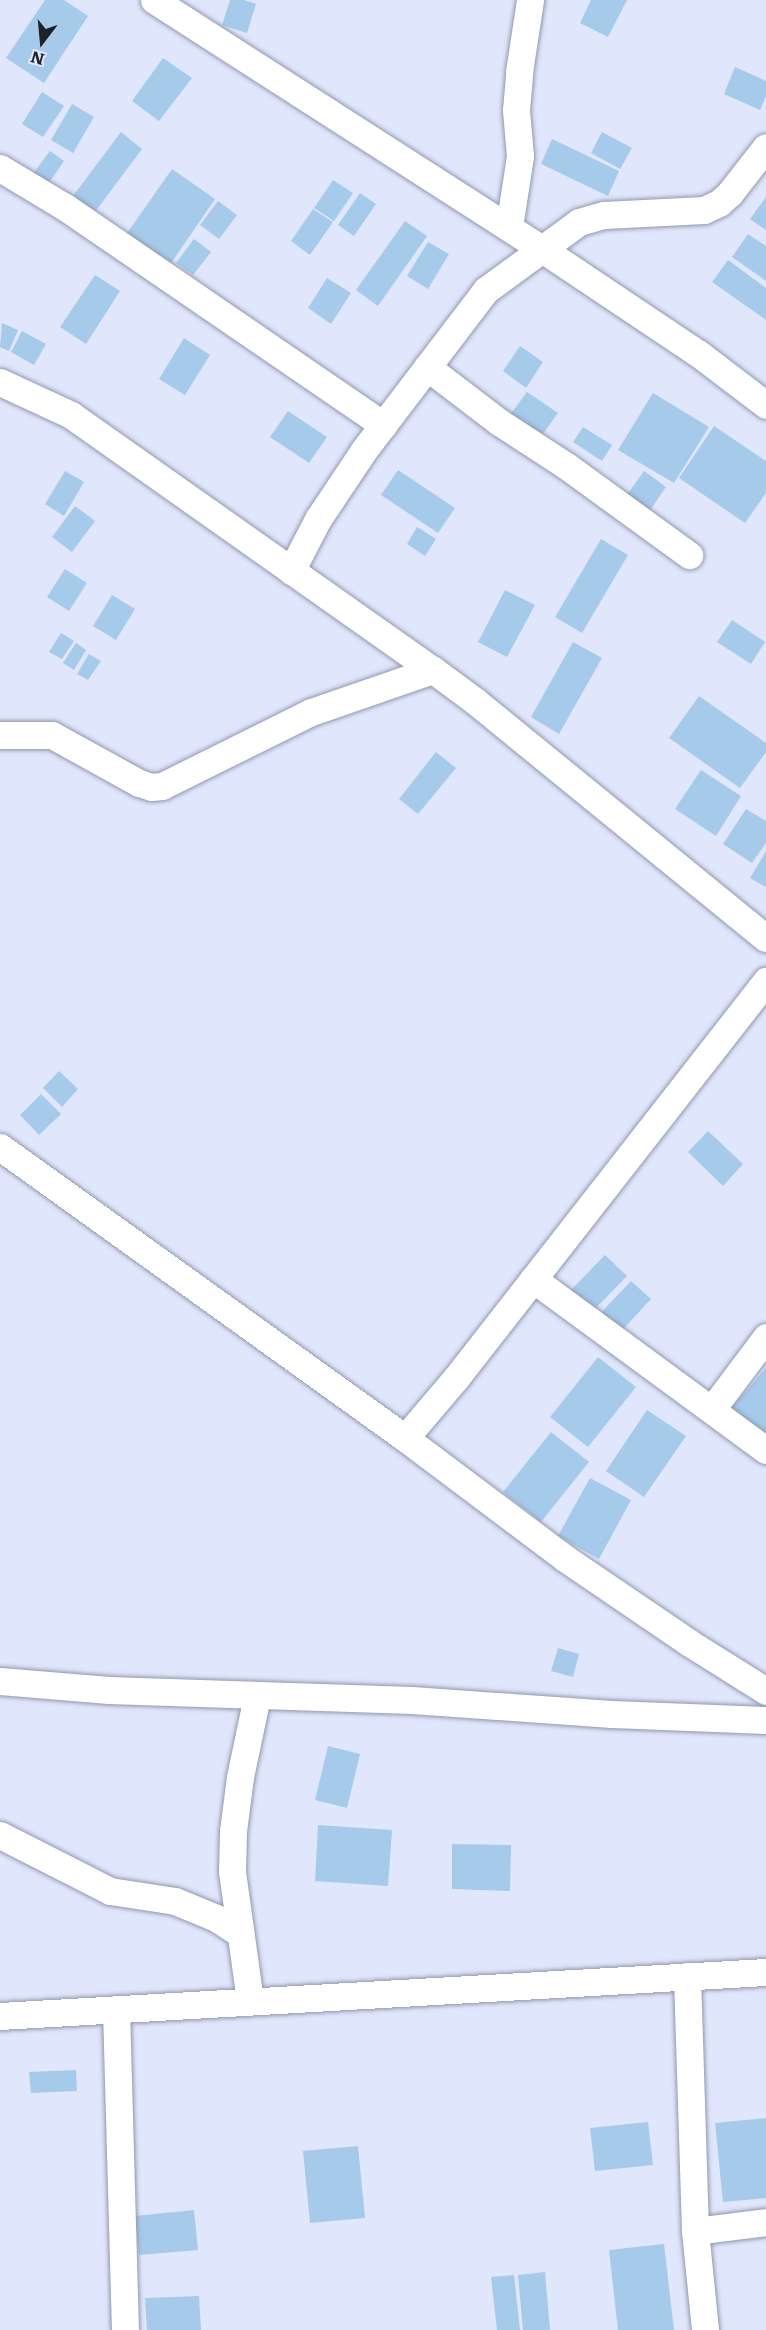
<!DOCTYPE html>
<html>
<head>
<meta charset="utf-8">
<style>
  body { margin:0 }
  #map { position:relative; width:766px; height:2330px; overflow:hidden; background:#e0e6fb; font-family:Literata,serif }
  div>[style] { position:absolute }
  .building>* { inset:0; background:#a6caea }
  .roads { filter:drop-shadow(0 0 2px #9097b0) drop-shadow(0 0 2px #9097b0) }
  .street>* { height:27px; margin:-13.5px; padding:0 13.5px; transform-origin:13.5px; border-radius:13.5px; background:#fff }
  span { translate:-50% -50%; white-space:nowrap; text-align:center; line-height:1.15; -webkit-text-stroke:4.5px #e0e6fb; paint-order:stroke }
  .north { position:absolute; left:12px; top:12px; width:60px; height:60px; -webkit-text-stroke:4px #e0e6fb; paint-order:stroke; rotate:196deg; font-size:16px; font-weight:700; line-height:24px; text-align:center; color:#1f222b }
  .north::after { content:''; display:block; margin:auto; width:21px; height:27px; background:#1f222b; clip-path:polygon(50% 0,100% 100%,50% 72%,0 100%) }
</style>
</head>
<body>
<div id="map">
  <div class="building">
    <i style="clip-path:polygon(45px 0,64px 0,88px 16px,44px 83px,6px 58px)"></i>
    <i style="clip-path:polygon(230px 0,244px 0,256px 4px,247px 33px,222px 25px)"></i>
    <i style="clip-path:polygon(591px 0,627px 0,608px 37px,580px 23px)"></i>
    <i style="clip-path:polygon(163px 58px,192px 78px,159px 121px,132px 101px)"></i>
    <i style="clip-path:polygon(735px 67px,766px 81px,766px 96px,760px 110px,724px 94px)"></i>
    <i style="clip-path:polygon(42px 92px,64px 106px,43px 137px,22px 124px)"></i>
    <i style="clip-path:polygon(72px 104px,94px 117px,73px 153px,51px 140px)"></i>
    <i style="clip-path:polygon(121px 132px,142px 149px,89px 220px,67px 204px)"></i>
    <i style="clip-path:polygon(602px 132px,632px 148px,620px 169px,591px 153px)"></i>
    <i style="clip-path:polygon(552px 139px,619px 171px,608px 196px,541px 164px)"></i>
    <i style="clip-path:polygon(50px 151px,64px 161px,44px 190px,29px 179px)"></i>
    <i style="clip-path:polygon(172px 169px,215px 199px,167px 269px,123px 239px)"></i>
    <i style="clip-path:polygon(333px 180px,353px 193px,334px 221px,314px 208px)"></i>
    <i style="clip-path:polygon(360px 193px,376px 204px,354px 236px,338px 225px)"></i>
    <i style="clip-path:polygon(766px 197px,766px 230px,750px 219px)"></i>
    <i style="clip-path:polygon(218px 201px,237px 215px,219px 239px,200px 225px)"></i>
    <i style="clip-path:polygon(313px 209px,333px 222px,310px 255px,291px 241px)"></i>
    <i style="clip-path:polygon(405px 221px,427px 236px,378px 306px,356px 290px)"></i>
    <i style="clip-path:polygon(748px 234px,766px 246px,766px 281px,732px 257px)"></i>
    <i style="clip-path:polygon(194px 239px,211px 252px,193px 275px,176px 263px)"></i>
    <i style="clip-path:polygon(428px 242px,449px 254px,428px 289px,407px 276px)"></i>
    <i style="clip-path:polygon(728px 260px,766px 288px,766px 320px,712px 282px)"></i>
    <i style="clip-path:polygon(95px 275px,120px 291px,86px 344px,60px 327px)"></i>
    <i style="clip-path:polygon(327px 278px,351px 293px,331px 324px,308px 308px)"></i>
    <i style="clip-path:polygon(2px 323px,18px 330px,9px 351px,0 347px)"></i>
    <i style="clip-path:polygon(22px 331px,46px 344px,34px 365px,11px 352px)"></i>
    <i style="clip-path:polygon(184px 338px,210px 355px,185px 395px,159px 379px)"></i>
    <i style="clip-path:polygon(520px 346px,543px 362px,526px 388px,503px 371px)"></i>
    <i style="clip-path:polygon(527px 392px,558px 413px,535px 445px,504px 423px)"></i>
    <i style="clip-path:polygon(653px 393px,709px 427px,674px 483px,618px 450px)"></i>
    <i style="clip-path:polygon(288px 411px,327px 437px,309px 463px,270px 437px)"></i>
    <i style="clip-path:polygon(714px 426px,766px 461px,766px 493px,745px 523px,679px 478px)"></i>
    <i style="clip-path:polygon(583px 427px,612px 445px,602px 461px,573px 442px)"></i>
    <i style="clip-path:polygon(398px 470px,455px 508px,438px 533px,381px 495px)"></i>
    <i style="clip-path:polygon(65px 471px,84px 482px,64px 516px,45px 504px)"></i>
    <i style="clip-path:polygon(644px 471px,666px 487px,644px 519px,621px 503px)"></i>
    <i style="clip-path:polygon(75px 506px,95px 521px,72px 552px,52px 537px)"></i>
    <i style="clip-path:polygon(417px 527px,436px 539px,425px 556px,407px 544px)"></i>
    <i style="clip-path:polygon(601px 539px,628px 555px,582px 633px,555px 617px)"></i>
    <i style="clip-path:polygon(65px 569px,87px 583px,69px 611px,47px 597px)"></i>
    <i style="clip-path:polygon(505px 590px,535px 605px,507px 657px,478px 642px)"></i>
    <i style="clip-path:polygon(112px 595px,135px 609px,116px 640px,93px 626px)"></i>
    <i style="clip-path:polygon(732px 620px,765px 642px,751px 664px,717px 642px)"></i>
    <i style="clip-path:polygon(61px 633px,74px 641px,62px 659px,49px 652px)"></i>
    <i style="clip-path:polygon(573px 642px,602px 658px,559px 734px,531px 717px)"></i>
    <i style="clip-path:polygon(76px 643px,86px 650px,74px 670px,63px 663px)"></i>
    <i style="clip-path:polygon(89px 654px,101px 661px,88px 680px,77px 674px)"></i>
    <i style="clip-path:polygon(699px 696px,766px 743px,766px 752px,740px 788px,669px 738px)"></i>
    <i style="clip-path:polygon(436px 752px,456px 768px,418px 814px,399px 799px)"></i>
    <i style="clip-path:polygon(701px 770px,741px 796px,716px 836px,675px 809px)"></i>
    <i style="clip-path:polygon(746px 809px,766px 821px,766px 843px,752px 863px,723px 844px)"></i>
    <i style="clip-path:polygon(766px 851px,766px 887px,750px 878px)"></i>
    <i style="clip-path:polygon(59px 1071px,78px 1089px,62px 1107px,43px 1088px)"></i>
    <i style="clip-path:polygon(41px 1094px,61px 1114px,39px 1135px,20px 1115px)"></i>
    <i style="clip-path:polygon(708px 1131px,743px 1164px,723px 1186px,688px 1152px)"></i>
    <i style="clip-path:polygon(605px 1255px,627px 1276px,591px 1313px,569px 1292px)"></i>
    <i style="clip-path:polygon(631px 1281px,651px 1299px,616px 1337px,596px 1318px)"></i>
    <i style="clip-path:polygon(598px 1357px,636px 1387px,588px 1447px,550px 1417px)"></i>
    <i style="clip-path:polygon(766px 1368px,766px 1443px,729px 1411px)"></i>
    <i style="clip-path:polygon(647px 1410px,686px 1436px,644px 1497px,606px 1471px)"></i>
    <i style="clip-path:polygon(551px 1432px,589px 1462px,541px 1522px,503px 1492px)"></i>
    <i style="clip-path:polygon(590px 1478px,631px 1500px,599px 1559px,558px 1536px)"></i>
    <i style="clip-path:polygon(558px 1648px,579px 1654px,573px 1677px,551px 1671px)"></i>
    <i style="clip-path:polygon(328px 1746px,360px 1754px,347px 1808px,315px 1800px)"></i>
    <i style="clip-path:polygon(318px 1825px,392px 1830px,388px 1886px,315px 1881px)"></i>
    <i style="clip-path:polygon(452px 1844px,511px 1845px,510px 1891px,452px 1889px)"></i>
    <i style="clip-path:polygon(76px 2070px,77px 2091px,31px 2093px,29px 2072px)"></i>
    <i style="clip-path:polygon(766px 2118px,766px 2198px,723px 2202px,715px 2123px)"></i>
    <i style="clip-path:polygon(648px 2122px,653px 2165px,595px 2171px,590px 2128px)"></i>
    <i style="clip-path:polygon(358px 2146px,365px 2218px,310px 2223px,303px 2151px)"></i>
    <i style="clip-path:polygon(194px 2210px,198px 2250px,139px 2255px,135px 2216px)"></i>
    <i style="clip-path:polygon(664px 2244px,674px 2330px,618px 2330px,609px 2250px)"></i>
    <i style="clip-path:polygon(545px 2272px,550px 2330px,523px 2330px,518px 2275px)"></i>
    <i style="clip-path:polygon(514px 2275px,520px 2330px,497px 2330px,491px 2277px)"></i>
    <i style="clip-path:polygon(199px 2296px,201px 2330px,147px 2330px,145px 2298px)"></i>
  </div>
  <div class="roads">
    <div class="street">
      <i style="left:154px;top:0;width:468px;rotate:32.7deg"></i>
      <i style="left:548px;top:253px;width:182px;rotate:33.8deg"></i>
      <i style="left:699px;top:354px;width:84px;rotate:37.3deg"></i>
      <i style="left:0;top:168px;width:76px;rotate:31deg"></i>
      <i style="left:65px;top:207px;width:386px;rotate:34.4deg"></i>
      <i style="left:509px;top:227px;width:72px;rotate:-81.2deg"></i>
      <i style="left:520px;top:156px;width:46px;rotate:-95deg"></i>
      <i style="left:516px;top:110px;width:38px;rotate:-85deg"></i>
      <i style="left:519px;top:72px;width:73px;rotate:-81.3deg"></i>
      <i style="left:427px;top:367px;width:91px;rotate:37.4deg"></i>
      <i style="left:499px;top:422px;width:82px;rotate:33.1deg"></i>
      <i style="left:568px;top:467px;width:150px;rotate:36deg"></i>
      <i style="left:0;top:382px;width:78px;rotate:24.9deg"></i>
      <i style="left:71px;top:415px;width:443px;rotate:35.2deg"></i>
      <i style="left:433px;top:670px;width:52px;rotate:36.4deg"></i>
      <i style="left:475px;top:701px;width:375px;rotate:39.2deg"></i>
      <i style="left:291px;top:571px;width:59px;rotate:-62.6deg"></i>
      <i style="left:318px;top:519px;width:83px;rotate:-56.3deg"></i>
      <i style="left:364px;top:450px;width:201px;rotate:-52.7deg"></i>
      <i style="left:486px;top:290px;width:115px;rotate:-36.2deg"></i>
      <i style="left:579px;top:222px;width:26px;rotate:-16deg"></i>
      <i style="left:604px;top:215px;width:100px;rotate:-2.9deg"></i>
      <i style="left:704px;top:210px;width:17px;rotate:-25deg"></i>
      <i style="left:719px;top:203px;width:15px;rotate:-42deg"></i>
      <i style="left:730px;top:193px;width:58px;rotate:-52deg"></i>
      <i style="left:0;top:735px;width:52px"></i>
      <i style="left:52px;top:735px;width:99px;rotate:28.9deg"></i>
      <i style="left:139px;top:783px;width:13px;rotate:18deg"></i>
      <i style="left:151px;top:787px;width:11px;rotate:-5deg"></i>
      <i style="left:162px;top:786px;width:166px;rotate:-26.4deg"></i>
      <i style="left:311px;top:712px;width:129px;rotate:-19deg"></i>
      <i style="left:0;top:1147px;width:499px;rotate:35.7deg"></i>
      <i style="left:405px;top:1438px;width:201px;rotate:36.9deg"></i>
      <i style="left:566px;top:1559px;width:148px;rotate:34.2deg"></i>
      <i style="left:688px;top:1642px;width:92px;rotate:32.1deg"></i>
      <i style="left:533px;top:1279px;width:289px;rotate:36.3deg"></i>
      <i style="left:712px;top:1409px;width:90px;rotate:-53.1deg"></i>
      <i style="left:405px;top:1438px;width:79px;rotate:-49.6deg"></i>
      <i style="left:456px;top:1378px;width:504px;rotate:-52.02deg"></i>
      <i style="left:0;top:1681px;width:109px;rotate:4.7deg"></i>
      <i style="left:109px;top:1690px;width:303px;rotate:1.9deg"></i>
      <i style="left:412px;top:1700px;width:200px;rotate:4deg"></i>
      <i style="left:612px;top:1714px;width:154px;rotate:2.2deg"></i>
      <i style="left:0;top:1835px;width:123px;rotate:27deg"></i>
      <i style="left:110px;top:1891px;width:66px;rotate:8.7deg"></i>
      <i style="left:175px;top:1901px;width:44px;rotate:22.5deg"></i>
      <i style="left:216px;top:1918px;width:27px;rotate:33deg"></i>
      <i style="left:687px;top:1976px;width:255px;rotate:88.2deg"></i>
      <i style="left:695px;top:2231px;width:100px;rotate:84.2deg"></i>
      <i style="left:250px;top:2001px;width:130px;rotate:-97.9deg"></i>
      <i style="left:232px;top:1872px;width:41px;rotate:-88.6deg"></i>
      <i style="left:233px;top:1831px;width:54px;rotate:-82.6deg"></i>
      <i style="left:240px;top:1777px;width:83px;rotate:-78.1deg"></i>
      <i style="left:116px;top:2009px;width:321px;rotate:88.4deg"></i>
      <i style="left:0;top:2016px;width:767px;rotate:-3.29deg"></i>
      <i style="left:695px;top:2231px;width:72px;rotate:-7.2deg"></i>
    </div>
  </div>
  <div class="north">N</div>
</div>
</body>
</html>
